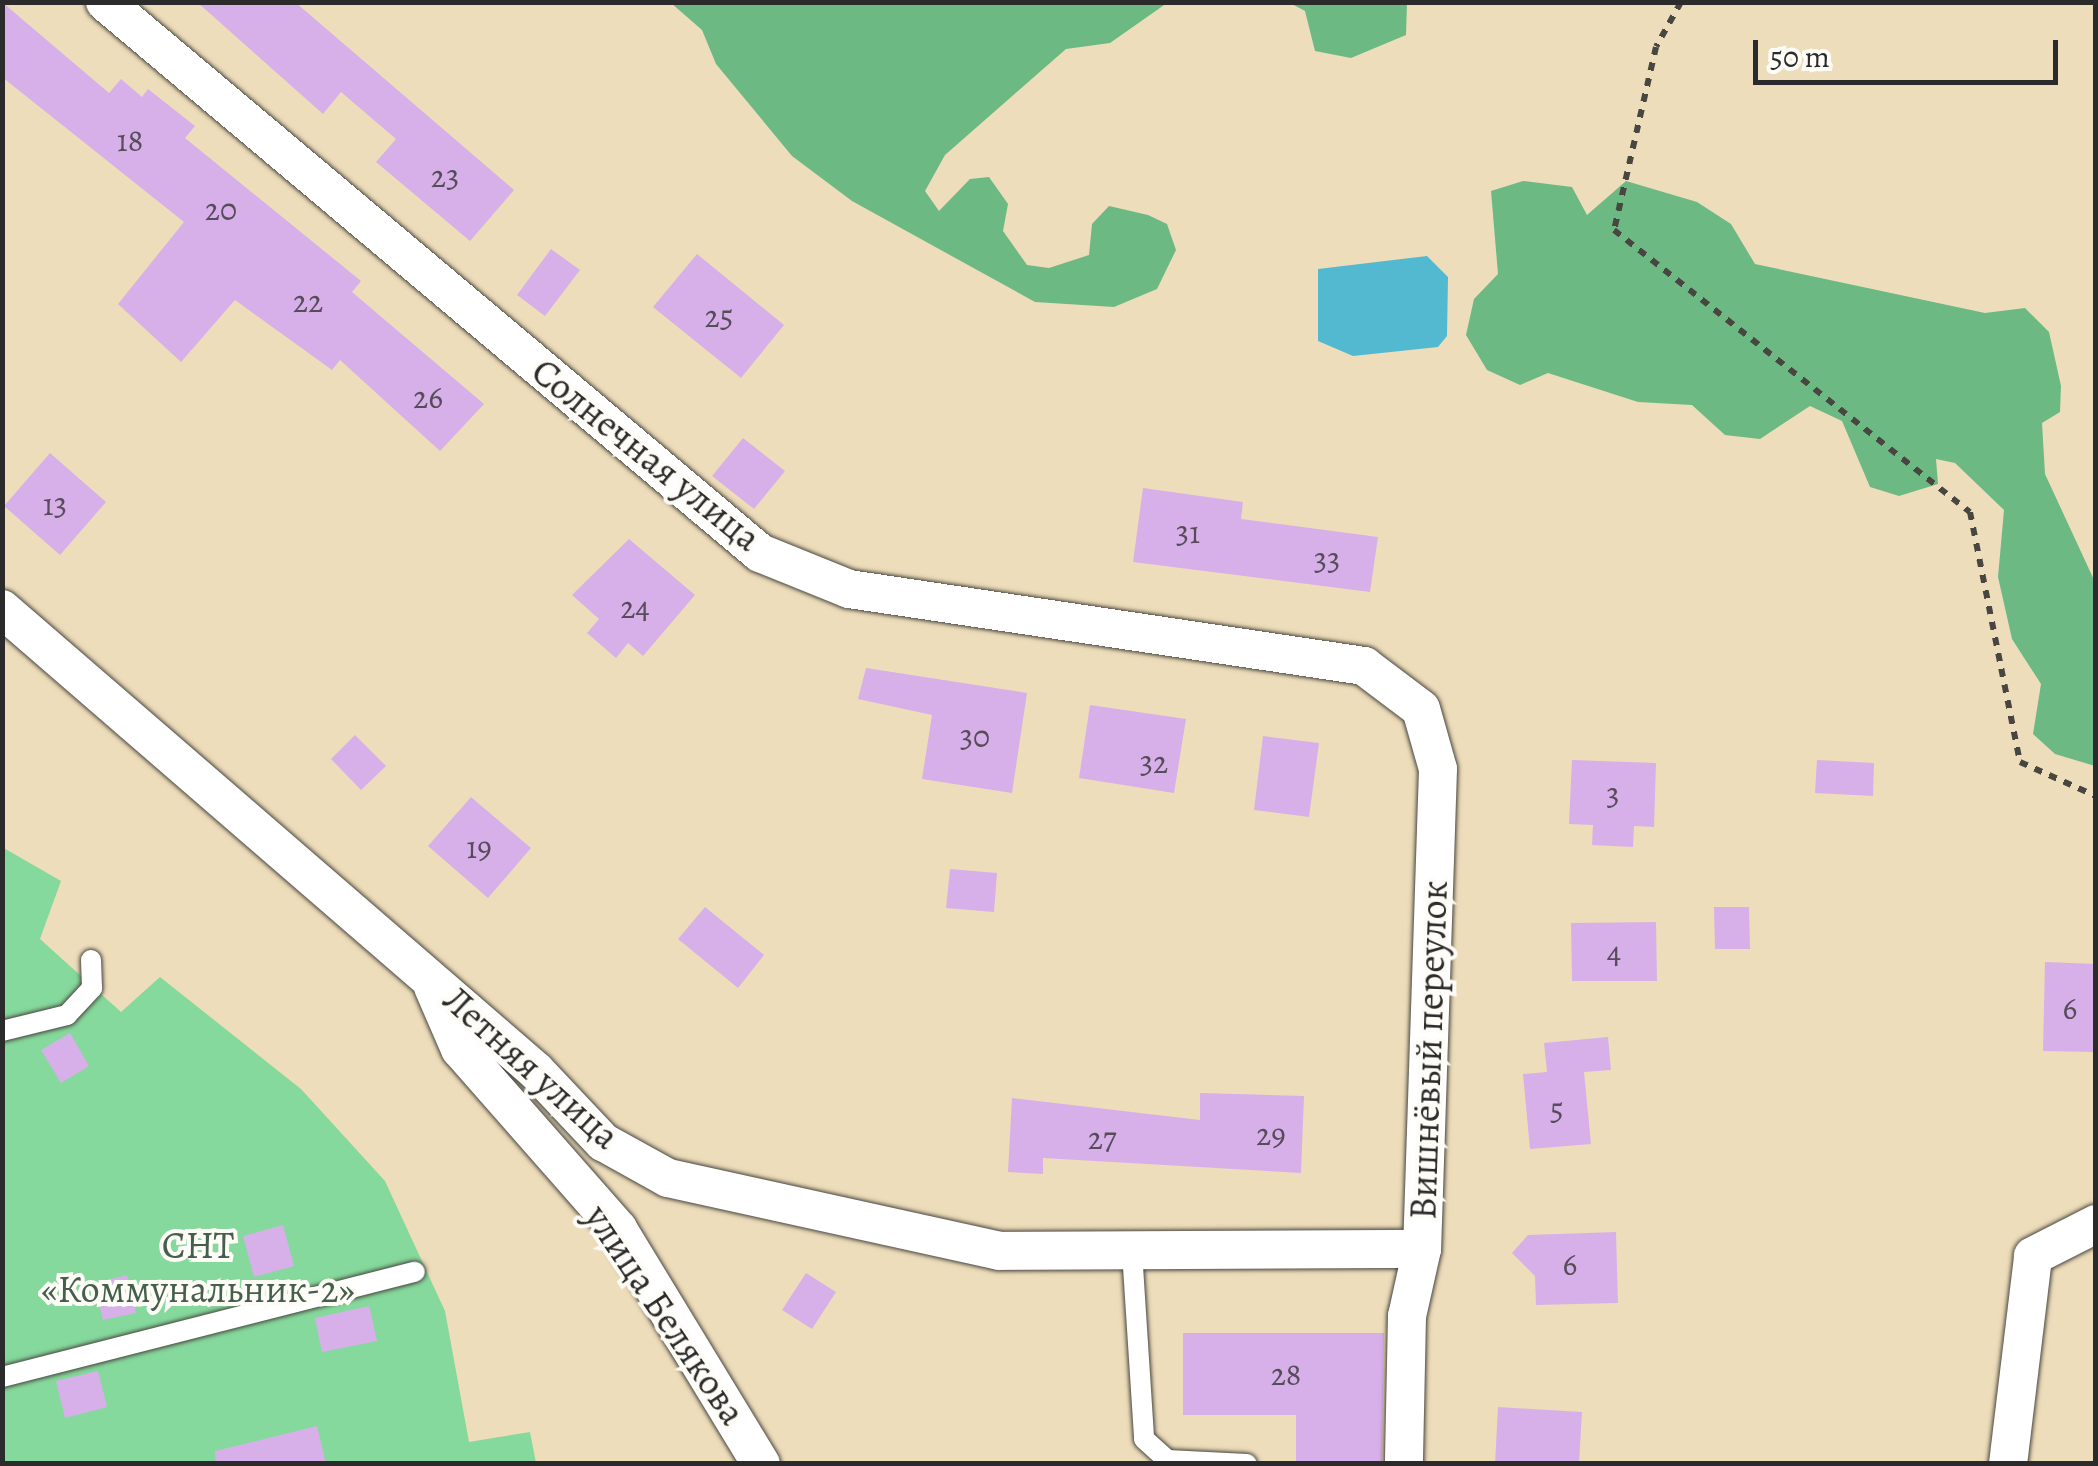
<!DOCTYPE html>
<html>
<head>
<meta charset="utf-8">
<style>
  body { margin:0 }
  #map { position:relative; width:2098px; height:1466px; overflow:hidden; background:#eeddba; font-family:Alegreya,serif }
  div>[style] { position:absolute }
  .green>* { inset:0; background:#86d99c }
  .forest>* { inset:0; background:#6cb984 }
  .water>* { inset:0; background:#52b9d1 }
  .building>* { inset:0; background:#d7b0e9 }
  .path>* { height:6px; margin-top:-3px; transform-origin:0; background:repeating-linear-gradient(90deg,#484640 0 8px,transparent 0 16px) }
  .roads { filter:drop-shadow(0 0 2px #484640) drop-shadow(0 0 2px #484640) }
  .service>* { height:20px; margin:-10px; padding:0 10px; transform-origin:10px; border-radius:10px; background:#fff }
  .minor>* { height:38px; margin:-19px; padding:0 19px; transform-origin:19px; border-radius:19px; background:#fff }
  span { translate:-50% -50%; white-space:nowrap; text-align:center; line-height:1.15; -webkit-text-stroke:8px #fdfcf7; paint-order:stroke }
  .number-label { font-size:32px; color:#564c5a }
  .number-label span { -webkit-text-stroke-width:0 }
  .street-label { font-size:38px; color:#2b2b2b }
  .park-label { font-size:38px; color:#465f4d }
  .frame { position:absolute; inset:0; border:5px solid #2b2b2b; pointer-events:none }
  .scale { position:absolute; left:1753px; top:40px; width:305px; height:45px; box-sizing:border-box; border:5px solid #2b2b2b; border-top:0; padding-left:12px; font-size:30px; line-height:35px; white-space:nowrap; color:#2b2b2b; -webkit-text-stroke:8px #fdfcf7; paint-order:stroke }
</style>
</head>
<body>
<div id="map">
  <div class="green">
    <i style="clip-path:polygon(2px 847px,61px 881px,40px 939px,121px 1012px,160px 977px,301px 1089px,385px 1181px,445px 1311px,469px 1442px,530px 1432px,536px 1463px,3px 1463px)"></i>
  </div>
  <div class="forest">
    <i style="clip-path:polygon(671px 3px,1167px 3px,1110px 43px,1066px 49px,945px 155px,925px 191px,939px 211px,970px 179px,989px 177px,1008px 204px,1003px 231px,1027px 265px,1049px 268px,1089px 255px,1092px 224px,1109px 206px,1148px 215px,1167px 224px,1176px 250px,1157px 289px,1114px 307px,1035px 302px,852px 201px,792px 156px,716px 64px,702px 30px)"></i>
    <i style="clip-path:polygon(1290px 3px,1407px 3px,1406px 35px,1351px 58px,1315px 51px,1305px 11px)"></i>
    <i style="clip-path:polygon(1523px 181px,1572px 187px,1587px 215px,1626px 181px,1697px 202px,1731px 224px,1755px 264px,1985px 313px,2025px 308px,2049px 332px,2061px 386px,2060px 412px,2042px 423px,2045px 474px,2095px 582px,2095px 766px,2055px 754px,2033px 734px,2041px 684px,2012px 639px,1998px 577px,2004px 510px,1955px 463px,1936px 459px,1938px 484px,1899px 496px,1870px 487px,1842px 421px,1810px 406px,1760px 439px,1725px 435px,1692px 405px,1638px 402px,1548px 373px,1520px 385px,1487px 370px,1466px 335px,1474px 299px,1498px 274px,1491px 191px)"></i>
  </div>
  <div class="water">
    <i style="clip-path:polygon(1427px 256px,1448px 277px,1447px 336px,1438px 347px,1353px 356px,1318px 341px,1318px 269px)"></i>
  </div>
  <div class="building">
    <i style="clip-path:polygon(2px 2px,109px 93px,121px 79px,142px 97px,148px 89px,195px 126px,185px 138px,361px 281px,352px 292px,484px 404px,440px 451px,340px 360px,332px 370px,235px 300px,181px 362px,118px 304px,184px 222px,2px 77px)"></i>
    <i style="clip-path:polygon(197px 2px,295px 2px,514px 190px,470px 241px,376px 162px,396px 139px,341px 92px,323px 114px)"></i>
    <i style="clip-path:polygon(551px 249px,580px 270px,545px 316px,517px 295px)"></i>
    <i style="clip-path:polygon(697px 254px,784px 325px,741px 378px,653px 307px)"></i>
    <i style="clip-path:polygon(743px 438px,785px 471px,754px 509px,712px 476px)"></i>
    <i style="clip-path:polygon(50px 453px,106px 502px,60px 555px,4px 506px)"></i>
    <i style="clip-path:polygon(1143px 488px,1243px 502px,1241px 519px,1378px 537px,1370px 592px,1133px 562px)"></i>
    <i style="clip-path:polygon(629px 539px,695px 595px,643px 656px,628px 643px,616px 658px,587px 633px,599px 619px,572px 595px)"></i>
    <i style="clip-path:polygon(866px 668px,1027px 693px,1012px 793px,922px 779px,932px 715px,858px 699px)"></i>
    <i style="clip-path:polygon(1090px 705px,1186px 719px,1174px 793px,1079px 778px)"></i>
    <i style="clip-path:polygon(355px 735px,386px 766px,361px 790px,331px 759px)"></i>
    <i style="clip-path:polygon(1263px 736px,1319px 743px,1309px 817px,1254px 810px)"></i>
    <i style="clip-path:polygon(1572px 760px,1656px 763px,1654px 827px,1634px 826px,1633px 847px,1592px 845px,1593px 825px,1569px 824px)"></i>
    <i style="clip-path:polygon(1817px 760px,1874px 763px,1873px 796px,1815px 793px)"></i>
    <i style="clip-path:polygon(471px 797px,531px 848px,488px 898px,428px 846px)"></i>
    <i style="clip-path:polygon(950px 869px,997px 873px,994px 912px,946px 908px)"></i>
    <i style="clip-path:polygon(705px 907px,764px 955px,738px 988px,678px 939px)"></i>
    <i style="clip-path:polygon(1714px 907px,1749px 907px,1750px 949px,1715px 949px)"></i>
    <i style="clip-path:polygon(1656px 922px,1657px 981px,1572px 981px,1571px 923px)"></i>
    <i style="clip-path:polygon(2045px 962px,2096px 964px,2096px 1052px,2043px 1051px)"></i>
    <i style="clip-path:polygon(70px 1033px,89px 1066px,61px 1083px,41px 1050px)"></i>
    <i style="clip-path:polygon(1608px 1037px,1611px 1070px,1584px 1072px,1591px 1144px,1530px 1149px,1523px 1074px,1547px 1072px,1544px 1043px)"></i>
    <i style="clip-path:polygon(1200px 1093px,1304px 1096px,1301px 1173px,1043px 1158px,1043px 1174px,1008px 1172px,1012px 1098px,1200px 1120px)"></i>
    <i style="clip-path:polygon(283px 1225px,294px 1266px,254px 1277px,243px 1236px)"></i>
    <i style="clip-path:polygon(1616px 1232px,1618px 1303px,1536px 1305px,1535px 1276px,1512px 1253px,1528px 1235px)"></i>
    <i style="clip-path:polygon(806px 1273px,836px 1292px,812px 1329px,782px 1310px)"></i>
    <i style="clip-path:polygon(127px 1275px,136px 1313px,103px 1320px,94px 1283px)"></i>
    <i style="clip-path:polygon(369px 1306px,377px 1341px,322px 1352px,315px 1318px)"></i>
    <i style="clip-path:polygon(1183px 1333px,1384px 1333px,1382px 1464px,1296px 1464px,1296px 1415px,1183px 1415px)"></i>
    <i style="clip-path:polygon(98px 1371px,107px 1407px,65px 1418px,56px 1381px)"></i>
    <i style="clip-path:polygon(1498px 1407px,1582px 1412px,1579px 1464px,1495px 1464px)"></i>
    <i style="clip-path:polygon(317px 1426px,326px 1464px,216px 1464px,215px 1451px)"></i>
  </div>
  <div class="path">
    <i style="left:1681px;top:2px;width:51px;rotate:119.1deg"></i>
    <i style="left:1656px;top:47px;width:188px;rotate:102.9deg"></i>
    <i style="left:1614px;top:230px;width:454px;rotate:38.4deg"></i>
    <i style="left:1970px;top:512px;width:255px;rotate:78.7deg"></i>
    <i style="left:2020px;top:762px;width:83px;rotate:24.1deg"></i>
  </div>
  <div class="roads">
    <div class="service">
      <i style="left:2px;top:1031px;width:67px;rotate:-13.8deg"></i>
      <i style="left:67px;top:1015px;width:37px;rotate:-47deg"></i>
      <i style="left:92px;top:988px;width:28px;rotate:-92deg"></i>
      <i style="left:1132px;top:1251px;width:188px;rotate:86.3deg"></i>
      <i style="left:1144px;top:1439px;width:31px;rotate:42deg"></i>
      <i style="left:1167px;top:1460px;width:80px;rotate:2.9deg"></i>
      <i style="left:2px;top:1377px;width:426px;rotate:-14.3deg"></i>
    </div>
    <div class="minor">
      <i style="left:105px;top:2px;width:856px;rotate:40.07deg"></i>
      <i style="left:760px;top:553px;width:96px;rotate:22deg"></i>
      <i style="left:849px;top:589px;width:521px;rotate:8.5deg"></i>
      <i style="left:1364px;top:666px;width:71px;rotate:37deg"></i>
      <i style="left:1421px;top:709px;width:62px;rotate:74.2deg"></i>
      <i style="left:1438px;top:769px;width:480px;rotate:91.9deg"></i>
      <i style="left:1422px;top:1249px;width:69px;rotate:102.6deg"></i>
      <i style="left:1407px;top:1316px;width:148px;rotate:91.2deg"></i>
      <i style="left:2px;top:609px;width:706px;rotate:40.87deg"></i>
      <i style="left:536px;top:1071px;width:98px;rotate:46.7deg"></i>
      <i style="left:603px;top:1142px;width:74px;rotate:29deg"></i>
      <i style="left:668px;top:1178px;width:339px;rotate:12.4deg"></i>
      <i style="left:999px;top:1251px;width:423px;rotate:-0.3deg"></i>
      <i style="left:433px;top:987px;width:68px;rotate:66.5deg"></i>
      <i style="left:460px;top:1049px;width:240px;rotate:48.7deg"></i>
      <i style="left:618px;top:1229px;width:275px;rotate:58.7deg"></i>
      <i style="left:2008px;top:1464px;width:209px;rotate:-83.1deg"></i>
      <i style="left:2033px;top:1256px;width:71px;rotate:-26.9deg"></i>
    </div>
  </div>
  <div class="number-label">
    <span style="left:130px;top:140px">18</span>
    <span style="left:445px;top:176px">23</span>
    <span style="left:221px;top:209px">20</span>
    <span style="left:308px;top:301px">22</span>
    <span style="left:719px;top:316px">25</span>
    <span style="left:428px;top:397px">26</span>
    <span style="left:55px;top:504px">13</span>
    <span style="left:1188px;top:532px">31</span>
    <span style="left:1327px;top:559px">33</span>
    <span style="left:635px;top:607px">24</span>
    <span style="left:975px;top:736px">30</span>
    <span style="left:1154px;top:762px">32</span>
    <span style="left:1613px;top:794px">3</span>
    <span style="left:479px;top:847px">19</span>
    <span style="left:1614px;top:952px">4</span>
    <span style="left:2070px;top:1008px">6</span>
    <span style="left:1557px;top:1109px">5</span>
    <span style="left:1271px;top:1134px">29</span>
    <span style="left:1102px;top:1138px">27</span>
    <span style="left:1570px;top:1264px">6</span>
    <span style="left:1286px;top:1374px">28</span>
  </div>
  <div class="street-label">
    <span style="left:646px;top:455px;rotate:39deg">Солнечная улица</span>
    <span style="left:1429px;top:1050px;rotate:-88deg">Вишнёвый переулок</span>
    <span style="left:531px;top:1068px;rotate:42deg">Летняя улица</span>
    <span style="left:665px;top:1315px;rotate:56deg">улица Белякова</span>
  </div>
  <div class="park-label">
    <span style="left:198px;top:1268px">СНТ<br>«Коммунальник-2»</span>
  </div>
  <div class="frame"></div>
  <div class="scale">50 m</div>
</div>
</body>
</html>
